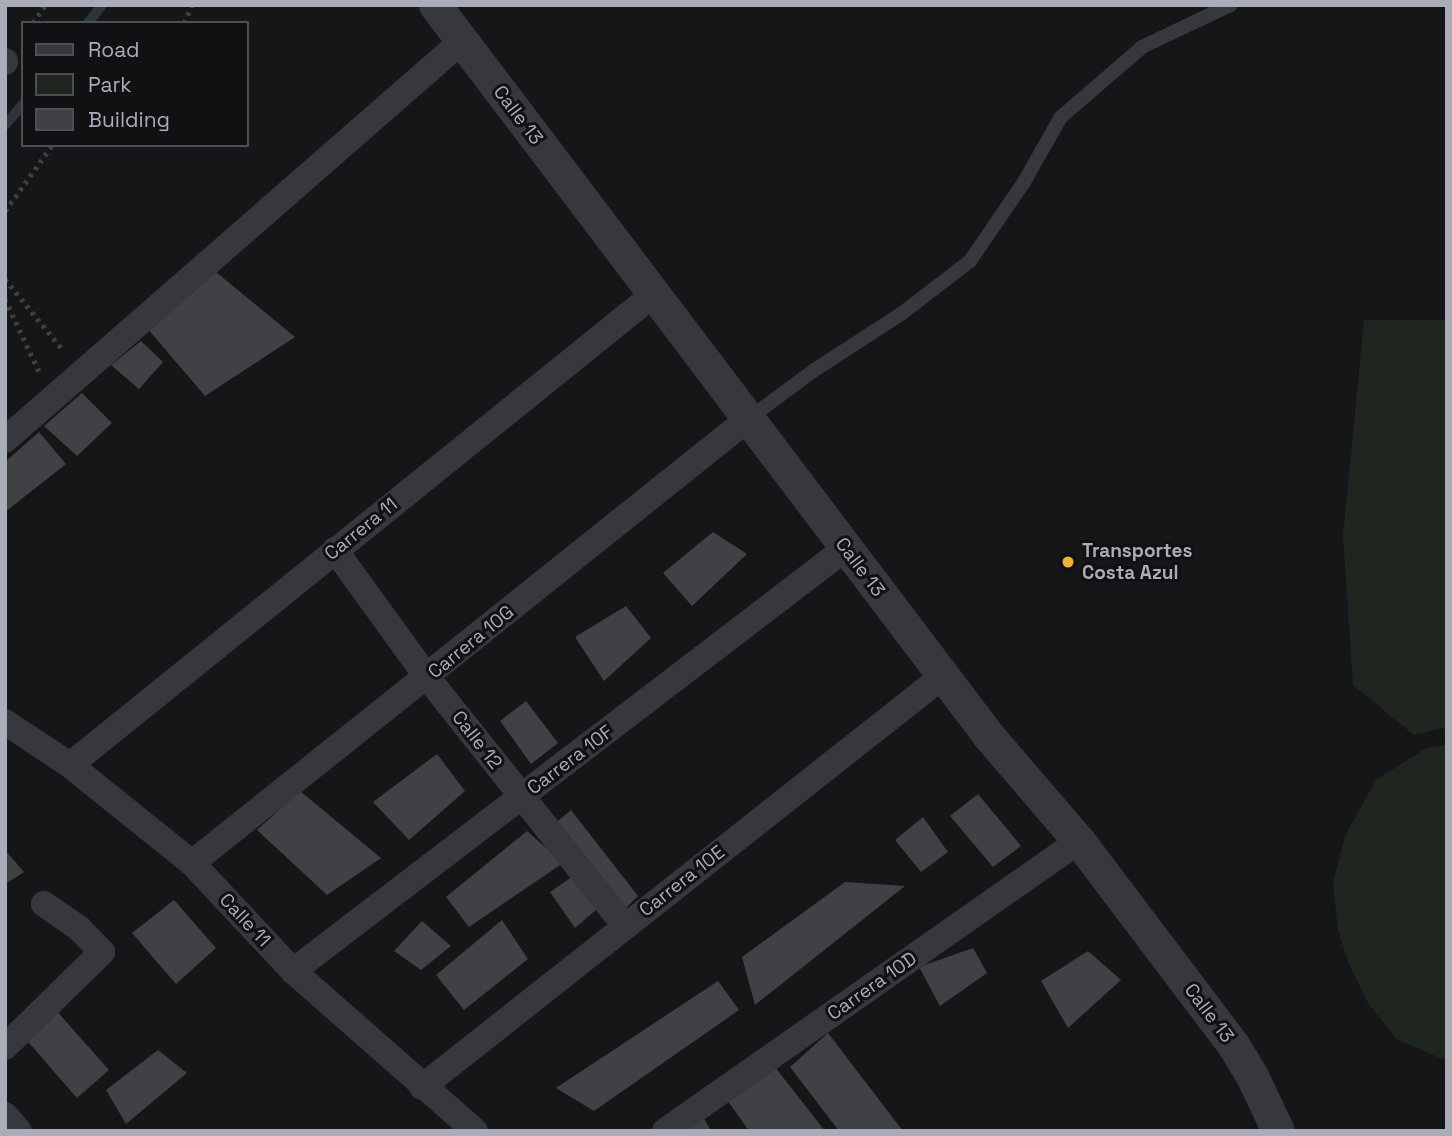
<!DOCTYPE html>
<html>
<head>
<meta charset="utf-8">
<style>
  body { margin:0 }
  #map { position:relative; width:1452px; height:1136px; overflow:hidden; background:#161618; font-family:"Space Grotesk",sans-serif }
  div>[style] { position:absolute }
  .green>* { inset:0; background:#1e261f }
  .stream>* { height:10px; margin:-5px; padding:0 5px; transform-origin:5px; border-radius:5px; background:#2c353c }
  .building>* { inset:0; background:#404145 }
  .path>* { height:4.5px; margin-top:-2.25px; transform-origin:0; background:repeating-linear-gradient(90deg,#3d3f44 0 3.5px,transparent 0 8.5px) }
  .service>* { height:14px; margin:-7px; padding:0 7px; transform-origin:7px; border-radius:7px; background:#37383d }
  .minor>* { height:26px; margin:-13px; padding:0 13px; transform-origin:13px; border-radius:13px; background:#37383d }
  .tertiary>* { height:33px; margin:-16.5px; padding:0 16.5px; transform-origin:16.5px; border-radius:16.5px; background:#37383d }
  .dots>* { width:19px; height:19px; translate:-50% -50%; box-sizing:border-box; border:4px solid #111113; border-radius:50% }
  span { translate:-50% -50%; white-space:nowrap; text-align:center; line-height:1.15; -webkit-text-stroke:6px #111113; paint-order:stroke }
  .street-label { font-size:19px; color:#a8adb8 }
  .poi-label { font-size:19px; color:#a8adb8; font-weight:700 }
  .left { translate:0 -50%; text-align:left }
  .frame { position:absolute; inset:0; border:7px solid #a8adb8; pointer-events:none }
  .legend { position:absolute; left:21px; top:21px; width:228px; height:126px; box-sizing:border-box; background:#111113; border:2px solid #4d4f55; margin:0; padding:9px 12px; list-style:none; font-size:21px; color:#a8adb8 }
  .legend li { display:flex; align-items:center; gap:14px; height:35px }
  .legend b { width:35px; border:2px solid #4d4f55 }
</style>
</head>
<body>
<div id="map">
  <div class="green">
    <i style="clip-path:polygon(1364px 320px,1447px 320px,1447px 727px,1414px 735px,1353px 685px,1343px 536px)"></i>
    <i style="clip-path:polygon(1447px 744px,1447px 1061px,1396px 1039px,1368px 1003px,1348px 962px,1338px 930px,1333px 883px,1345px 836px,1376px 780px,1426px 748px)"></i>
  </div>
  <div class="stream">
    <i style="left:88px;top:23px;width:23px;rotate:-52deg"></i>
    <i style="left:5px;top:125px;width:28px;rotate:-49deg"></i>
  </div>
  <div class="building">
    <i style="clip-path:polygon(216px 272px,295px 337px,205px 396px,148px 329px)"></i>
    <i style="clip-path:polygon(141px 341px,163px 362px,139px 389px,111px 365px)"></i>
    <i style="clip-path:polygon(82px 393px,112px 423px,77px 456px,44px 426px)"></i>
    <i style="clip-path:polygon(39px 432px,66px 464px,5px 512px,5px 462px)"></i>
    <i style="clip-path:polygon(713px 532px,747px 554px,692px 606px,663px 573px)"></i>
    <i style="clip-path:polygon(626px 606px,651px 638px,604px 681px,575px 637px)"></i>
    <i style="clip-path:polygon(526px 701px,558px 743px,531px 764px,500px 721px)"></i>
    <i style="clip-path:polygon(437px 754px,465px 791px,409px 840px,373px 802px)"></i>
    <i style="clip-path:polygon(300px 791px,381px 858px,327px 895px,257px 830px)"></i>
    <i style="clip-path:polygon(978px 794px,1021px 846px,993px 867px,950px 816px)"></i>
    <i style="clip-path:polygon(571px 810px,638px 896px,621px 913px,552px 826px)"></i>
    <i style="clip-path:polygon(923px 817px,948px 852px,921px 872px,895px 840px)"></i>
    <i style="clip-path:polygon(527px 831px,563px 863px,469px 927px,446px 897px)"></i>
    <i style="clip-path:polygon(5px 850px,24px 872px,5px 884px)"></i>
    <i style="clip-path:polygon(572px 877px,597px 909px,575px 928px,550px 892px)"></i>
    <i style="clip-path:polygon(845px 882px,905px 886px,755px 1005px,742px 957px)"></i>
    <i style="clip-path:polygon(174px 900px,216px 948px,176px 984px,132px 933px)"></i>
    <i style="clip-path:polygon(502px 920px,528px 959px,464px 1010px,436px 975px)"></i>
    <i style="clip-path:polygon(422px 921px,451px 946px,421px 970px,394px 951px)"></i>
    <i style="clip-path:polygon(973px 948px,987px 973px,940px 1006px,919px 967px)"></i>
    <i style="clip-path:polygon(1088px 951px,1121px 980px,1068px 1028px,1041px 981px)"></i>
    <i style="clip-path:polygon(718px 981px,739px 1010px,594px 1111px,556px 1088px)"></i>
    <i style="clip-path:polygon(54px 1008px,109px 1070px,77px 1098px,23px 1036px)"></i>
    <i style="clip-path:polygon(828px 1033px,903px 1131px,839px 1131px,790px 1067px)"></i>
    <i style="clip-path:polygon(158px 1050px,187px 1073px,126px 1124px,106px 1090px)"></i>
    <i style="clip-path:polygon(771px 1062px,825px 1131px,749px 1131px,723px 1094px)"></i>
    <i style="clip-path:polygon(701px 1113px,711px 1131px,677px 1131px)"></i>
  </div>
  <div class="path">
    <i style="left:33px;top:23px;width:22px;rotate:-56deg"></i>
    <i style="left:184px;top:23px;width:20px;rotate:-66deg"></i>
    <i style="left:5px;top:211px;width:81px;rotate:-54.5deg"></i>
    <i style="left:5px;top:279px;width:93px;rotate:50.7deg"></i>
    <i style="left:5px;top:299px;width:80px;rotate:64.7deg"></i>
  </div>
  <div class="service">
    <i style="left:748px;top:419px;width:81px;rotate:-36.4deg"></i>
    <i style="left:813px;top:371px;width:105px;rotate:-32.9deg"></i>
    <i style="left:901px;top:314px;width:87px;rotate:-37.5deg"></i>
    <i style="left:970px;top:261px;width:96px;rotate:-55.6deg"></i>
    <i style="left:1024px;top:182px;width:75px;rotate:-60.4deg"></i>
    <i style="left:1061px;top:117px;width:107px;rotate:-40.8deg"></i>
    <i style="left:1142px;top:47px;width:98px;rotate:-25.5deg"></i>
  </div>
  <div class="minor">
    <i style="left:5px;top:61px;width:1px;rotate:90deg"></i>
    <i style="left:5px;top:440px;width:607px;rotate:-41.12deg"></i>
    <i style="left:335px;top:550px;width:157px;rotate:54.1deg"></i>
    <i style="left:427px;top:677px;width:318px;rotate:51.5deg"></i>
    <i style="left:5px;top:722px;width:78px;rotate:33.5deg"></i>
    <i style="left:70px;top:765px;width:156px;rotate:38.8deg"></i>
    <i style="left:192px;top:863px;width:148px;rotate:46.9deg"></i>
    <i style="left:293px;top:971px;width:242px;rotate:41.3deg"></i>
    <i style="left:70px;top:765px;width:750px;rotate:-38.89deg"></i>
    <i style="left:192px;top:863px;width:712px;rotate:-38.61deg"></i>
    <i style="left:293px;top:971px;width:696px;rotate:-37.41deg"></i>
    <i style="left:5px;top:1047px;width:136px;rotate:-44.4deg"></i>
    <i style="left:102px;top:952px;width:32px;rotate:-134deg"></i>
    <i style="left:80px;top:929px;width:44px;rotate:-145.2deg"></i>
    <i style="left:422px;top:1087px;width:664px;rotate:-38.27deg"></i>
    <i style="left:5px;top:1115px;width:21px;rotate:49deg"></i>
    <i style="left:665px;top:1131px;width:505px;rotate:-35.01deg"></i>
  </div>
  <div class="tertiary">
    <i style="left:435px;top:5px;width:916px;rotate:52.85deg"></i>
    <i style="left:988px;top:735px;width:140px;rotate:49.4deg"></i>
    <i style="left:1079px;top:841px;width:257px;rotate:52.9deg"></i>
    <i style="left:1234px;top:1046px;width:37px;rotate:59deg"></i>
    <i style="left:1253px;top:1078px;width:59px;rotate:64.7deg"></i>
  </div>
  <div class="dots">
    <i style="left:1068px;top:562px;background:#f2b134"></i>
  </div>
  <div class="street-label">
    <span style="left:518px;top:115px;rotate:53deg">Calle 13</span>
    <span style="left:361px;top:529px;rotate:-39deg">Carrera 11</span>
    <span style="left:860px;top:567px;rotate:53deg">Calle 13</span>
    <span style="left:471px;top:642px;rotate:-39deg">Carrera 10G</span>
    <span style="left:477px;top:740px;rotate:52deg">Calle 12</span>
    <span style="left:570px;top:760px;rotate:-37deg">Carrera 10F</span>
    <span style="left:682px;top:881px;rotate:-38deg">Carrera 10E</span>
    <span style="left:245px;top:920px;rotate:47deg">Calle 11</span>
    <span style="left:872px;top:986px;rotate:-35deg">Carrera 10D</span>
    <span style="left:1209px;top:1013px;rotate:53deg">Calle 13</span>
  </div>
  <div class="poi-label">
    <span class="left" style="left:1082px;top:562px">Transportes<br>Costa Azul</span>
  </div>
  <div class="frame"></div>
  <ul class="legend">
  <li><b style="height:9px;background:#37383d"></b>Road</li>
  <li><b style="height:19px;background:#1e261f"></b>Park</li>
  <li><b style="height:19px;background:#404145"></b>Building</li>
  </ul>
</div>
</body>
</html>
